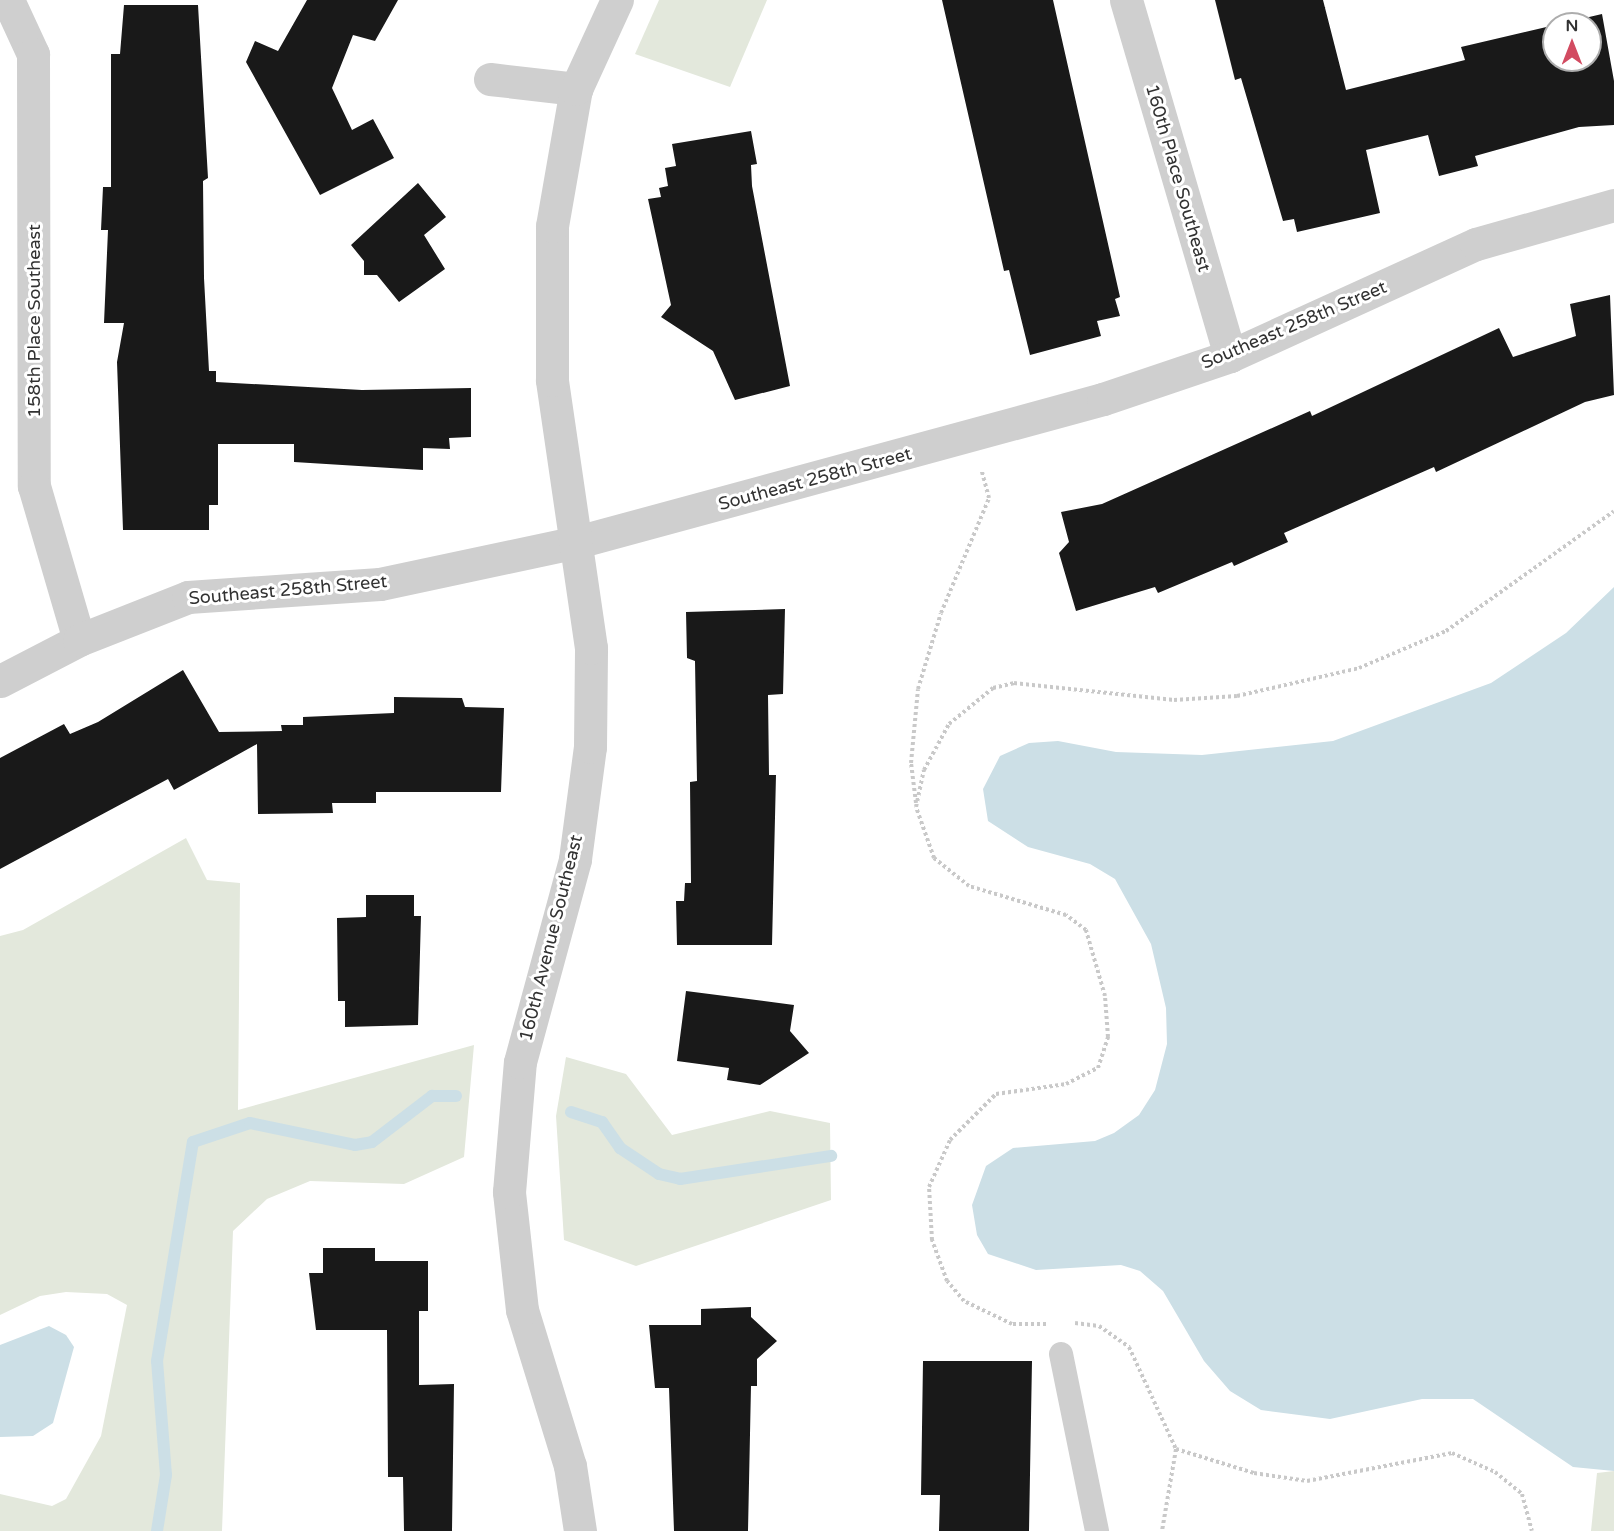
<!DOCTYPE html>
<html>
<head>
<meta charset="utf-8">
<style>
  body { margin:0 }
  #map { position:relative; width:1614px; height:1531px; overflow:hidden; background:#fff; font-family:"Varela Round",sans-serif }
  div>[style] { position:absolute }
  .green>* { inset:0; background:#e3e8dc }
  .water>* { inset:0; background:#ccdfe6 }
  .stream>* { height:12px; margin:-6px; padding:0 6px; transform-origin:6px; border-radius:6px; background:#ccdfe6 }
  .building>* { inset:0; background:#191919 }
  .path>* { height:4px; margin-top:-2px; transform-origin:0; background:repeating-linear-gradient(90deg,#c9c9c9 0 3px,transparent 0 6px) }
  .service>* { height:24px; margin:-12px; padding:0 12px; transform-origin:12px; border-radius:12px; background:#cfcfcf }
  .minor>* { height:33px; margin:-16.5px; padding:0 16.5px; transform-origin:16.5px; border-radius:16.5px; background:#cfcfcf }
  span { translate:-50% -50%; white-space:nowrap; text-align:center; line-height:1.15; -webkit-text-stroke:6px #fff; paint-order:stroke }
  .street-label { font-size:18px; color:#323232 }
  .north { position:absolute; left:1542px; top:12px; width:60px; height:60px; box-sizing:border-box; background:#fff; border:2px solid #adadad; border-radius:50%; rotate:0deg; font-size:16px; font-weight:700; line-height:24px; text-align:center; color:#323232 }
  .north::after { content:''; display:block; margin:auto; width:21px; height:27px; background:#d24b61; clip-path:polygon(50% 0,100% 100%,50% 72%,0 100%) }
</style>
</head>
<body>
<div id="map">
  <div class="green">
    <i style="clip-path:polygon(659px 0,767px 0,730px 87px,635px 54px)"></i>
    <i style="clip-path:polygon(186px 838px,207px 880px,240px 883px,238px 1110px,474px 1045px,464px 1157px,404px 1184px,310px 1181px,267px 1199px,233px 1231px,222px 1531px,0 1531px,0 1494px,52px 1506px,66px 1499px,101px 1436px,127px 1305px,107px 1294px,66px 1292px,40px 1296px,0 1315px,0 936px,23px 930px)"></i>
    <i style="clip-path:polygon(566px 1057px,626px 1074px,672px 1135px,770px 1111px,830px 1123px,831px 1200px,636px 1266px,564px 1240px,556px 1116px)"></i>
    <i style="clip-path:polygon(1614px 1471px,1614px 1531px,1591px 1531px,1597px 1473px)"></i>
  </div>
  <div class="water">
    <i style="clip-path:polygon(1614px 587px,1614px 1471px,1573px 1467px,1473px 1399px,1422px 1399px,1330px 1419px,1261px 1410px,1230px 1391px,1204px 1361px,1163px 1291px,1140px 1271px,1121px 1265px,1036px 1270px,988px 1254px,977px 1235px,972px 1205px,986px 1166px,1013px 1148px,1095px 1141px,1114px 1133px,1139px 1115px,1155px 1090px,1167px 1044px,1166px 1008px,1151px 944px,1115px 879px,1090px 864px,1028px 847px,988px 821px,983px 789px,1000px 756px,1029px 743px,1058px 741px,1116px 752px,1202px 755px,1333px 741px,1491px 683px,1566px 633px)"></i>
    <i style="clip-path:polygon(49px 1326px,66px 1335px,74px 1347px,53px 1423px,33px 1436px,0 1437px,0 1345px)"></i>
  </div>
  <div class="stream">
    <i style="left:571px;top:1112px;width:33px;rotate:18deg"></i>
    <i style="left:602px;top:1122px;width:32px;rotate:55deg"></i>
    <i style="left:620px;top:1148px;width:47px;rotate:33.7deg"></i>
    <i style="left:659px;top:1174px;width:22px;rotate:13deg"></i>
    <i style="left:680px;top:1179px;width:153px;rotate:-8.7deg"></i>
    <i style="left:157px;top:1531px;width:57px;rotate:-80.9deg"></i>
    <i style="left:166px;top:1475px;width:114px;rotate:-94.5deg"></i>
    <i style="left:157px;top:1361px;width:222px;rotate:-80.7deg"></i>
    <i style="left:193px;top:1142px;width:60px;rotate:-18.4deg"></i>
    <i style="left:250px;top:1123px;width:107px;rotate:11.8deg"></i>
    <i style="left:355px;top:1145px;width:17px;rotate:-10deg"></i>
    <i style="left:372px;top:1142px;width:76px;rotate:-37.5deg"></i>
    <i style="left:432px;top:1096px;width:24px"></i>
  </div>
  <div class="building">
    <i style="clip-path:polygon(307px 0,398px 0,375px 41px,353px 35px,332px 88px,352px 130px,373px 119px,394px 158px,320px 195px,246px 62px,255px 41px,278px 51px)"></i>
    <i style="clip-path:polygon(942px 0,1053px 0,1120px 297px,1115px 299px,1120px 316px,1097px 321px,1101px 336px,1030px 355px,1009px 270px,1004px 271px)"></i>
    <i style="clip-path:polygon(evenodd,1215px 0,1323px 0,1346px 90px,1465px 60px,1461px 47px,1602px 14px,1614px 81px,1614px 125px,1579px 127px,1475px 156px,1478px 166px,1439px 176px,1428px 135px,1366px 150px,1380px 213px,1297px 232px,1294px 219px,1283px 221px,1241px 78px,1235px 80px,1215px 0,1554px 24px,1590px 24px,1590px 60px,1554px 60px,1554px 24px)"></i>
    <i style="clip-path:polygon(124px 5px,198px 5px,208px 178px,203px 181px,204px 278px,209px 371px,216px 371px,216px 382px,362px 390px,471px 388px,471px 437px,449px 438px,450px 449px,423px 448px,423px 470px,294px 462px,294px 444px,218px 444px,218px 505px,209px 505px,209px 530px,123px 530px,117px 362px,124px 323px,104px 323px,108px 230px,101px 230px,103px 187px,111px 187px,111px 54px,120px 54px)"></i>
    <i style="clip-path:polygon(751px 131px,757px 164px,751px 165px,752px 186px,790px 386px,735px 400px,713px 351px,661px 317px,671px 305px,648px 199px,661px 197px,659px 188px,668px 186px,665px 168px,676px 166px,672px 144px)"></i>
    <i style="clip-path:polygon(418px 183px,446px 217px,424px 235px,445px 269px,399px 302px,377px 275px,364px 275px,364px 261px,351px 245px)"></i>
    <i style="clip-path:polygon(1610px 295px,1614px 395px,1585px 402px,1436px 472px,1434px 467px,1284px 533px,1288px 542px,1234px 566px,1232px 562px,1158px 593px,1155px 587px,1076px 611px,1059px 553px,1069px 542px,1061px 512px,1102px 504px,1310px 411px,1312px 416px,1499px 328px,1513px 357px,1576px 336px,1570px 304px)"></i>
    <i style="clip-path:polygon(785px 609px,783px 694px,768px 695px,769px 775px,776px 775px,772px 945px,677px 945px,676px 901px,684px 901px,685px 883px,691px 883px,690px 782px,697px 781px,695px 661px,687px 658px,686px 612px)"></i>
    <i style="clip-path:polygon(183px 670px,219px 732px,282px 731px,281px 725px,303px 725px,303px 717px,394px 713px,394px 697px,462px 698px,465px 707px,504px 708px,501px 792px,376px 792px,376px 803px,332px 803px,333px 813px,258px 814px,257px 744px,174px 790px,168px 779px,0 869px,0 758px,64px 724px,70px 734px,98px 722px)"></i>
    <i style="clip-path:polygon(366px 895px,414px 895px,414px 916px,421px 916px,418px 1025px,345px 1027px,345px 1001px,338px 1001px,337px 918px,366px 917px)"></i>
    <i style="clip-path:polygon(686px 991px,794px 1005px,790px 1031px,809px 1053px,760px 1085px,727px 1080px,729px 1068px,677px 1061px)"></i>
    <i style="clip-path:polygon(323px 1248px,375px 1248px,375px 1261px,428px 1261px,428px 1311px,419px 1311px,419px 1385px,454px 1384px,452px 1531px,404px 1531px,403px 1477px,388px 1477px,387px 1330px,316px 1330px,309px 1273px,323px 1273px)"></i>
    <i style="clip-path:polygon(751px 1307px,751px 1317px,777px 1341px,757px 1359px,757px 1386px,751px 1386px,748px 1531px,674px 1531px,669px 1388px,655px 1388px,649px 1325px,701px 1325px,701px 1309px)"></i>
    <i style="clip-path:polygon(923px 1361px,1032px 1361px,1029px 1531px,939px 1531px,940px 1495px,921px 1495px)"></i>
  </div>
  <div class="path">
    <i style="left:916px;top:803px;width:40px;rotate:-97.1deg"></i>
    <i style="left:911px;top:763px;width:74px;rotate:-84.6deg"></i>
    <i style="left:918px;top:689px;width:79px;rotate:-73.2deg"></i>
    <i style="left:941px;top:613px;width:125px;rotate:-67.3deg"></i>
    <i style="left:989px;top:498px;width:28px;rotate:-105deg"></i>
    <i style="left:1075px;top:1323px;width:24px;rotate:7deg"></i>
    <i style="left:1099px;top:1326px;width:37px;rotate:35deg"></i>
    <i style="left:1129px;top:1347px;width:112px;rotate:65.3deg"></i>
    <i style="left:1176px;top:1449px;width:83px;rotate:99.7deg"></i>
    <i style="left:1046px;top:1324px;width:34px;rotate:180deg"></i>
    <i style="left:1012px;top:1324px;width:53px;rotate:-154.4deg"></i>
    <i style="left:964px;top:1301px;width:26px;rotate:-130deg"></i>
    <i style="left:947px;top:1281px;width:44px;rotate:-110.1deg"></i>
    <i style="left:932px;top:1240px;width:53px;rotate:-93.2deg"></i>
    <i style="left:929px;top:1187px;width:51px;rotate:-65.9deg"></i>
    <i style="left:950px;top:1140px;width:65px;rotate:-45deg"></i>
    <i style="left:996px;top:1094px;width:71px;rotate:-8.1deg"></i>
    <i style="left:1066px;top:1084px;width:36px;rotate:-27deg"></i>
    <i style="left:1098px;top:1068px;width:33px;rotate:-72deg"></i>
    <i style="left:1108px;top:1037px;width:41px;rotate:-94.2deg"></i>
    <i style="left:1105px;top:996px;width:69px;rotate:-106.1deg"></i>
    <i style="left:1086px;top:930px;width:25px;rotate:-143deg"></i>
    <i style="left:1066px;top:915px;width:101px;rotate:-163.4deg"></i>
    <i style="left:969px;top:886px;width:45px;rotate:-141.3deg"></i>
    <i style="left:934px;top:858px;width:54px;rotate:-109.4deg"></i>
    <i style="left:916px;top:807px;width:38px;rotate:-78deg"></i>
    <i style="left:924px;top:770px;width:52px;rotate:-61.5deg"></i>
    <i style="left:949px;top:724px;width:57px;rotate:-39.3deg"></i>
    <i style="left:993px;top:688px;width:22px;rotate:-13deg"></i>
    <i style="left:1014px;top:683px;width:161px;rotate:6.1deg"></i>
    <i style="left:1174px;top:700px;width:63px;rotate:-3.6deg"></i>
    <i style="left:1237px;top:696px;width:125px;rotate:-12.9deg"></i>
    <i style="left:1359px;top:668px;width:95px;rotate:-23deg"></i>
    <i style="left:1446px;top:631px;width:206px;rotate:-35.5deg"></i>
    <i style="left:1176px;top:1449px;width:82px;rotate:17.1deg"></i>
    <i style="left:1254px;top:1473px;width:54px;rotate:8.6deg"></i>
    <i style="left:1307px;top:1481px;width:148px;rotate:-10.9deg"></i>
    <i style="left:1452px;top:1453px;width:47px;rotate:23.8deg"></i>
    <i style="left:1495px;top:1472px;width:35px;rotate:39deg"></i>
    <i style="left:1522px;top:1494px;width:38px;rotate:75deg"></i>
  </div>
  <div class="service">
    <i style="left:1061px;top:1354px;width:181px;rotate:78.5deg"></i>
  </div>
  <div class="minor">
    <i style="left:8px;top:0;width:60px;rotate:65.2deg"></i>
    <i style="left:33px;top:54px;width:432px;rotate:89.9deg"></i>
    <i style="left:34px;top:486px;width:160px;rotate:73.7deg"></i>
    <i style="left:1126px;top:0;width:371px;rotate:73.7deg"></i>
    <i style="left:490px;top:79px;width:87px;rotate:6.6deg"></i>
    <i style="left:0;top:681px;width:89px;rotate:-27.4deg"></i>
    <i style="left:79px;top:640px;width:117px;rotate:-21.5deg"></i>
    <i style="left:188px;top:597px;width:192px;rotate:-3.9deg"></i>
    <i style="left:380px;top:584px;width:201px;rotate:-12deg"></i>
    <i style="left:577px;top:542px;width:545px;rotate:-15.21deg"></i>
    <i style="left:1103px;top:399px;width:134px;rotate:-18.7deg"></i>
    <i style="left:1230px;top:356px;width:270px;rotate:-24.5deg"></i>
    <i style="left:1476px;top:244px;width:143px;rotate:-15.8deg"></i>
    <i style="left:580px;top:1531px;width:66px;rotate:-98.7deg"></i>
    <i style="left:570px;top:1466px;width:163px;rotate:-107.1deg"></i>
    <i style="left:522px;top:1310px;width:119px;rotate:-96.3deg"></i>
    <i style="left:509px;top:1192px;width:130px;rotate:-85.2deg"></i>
    <i style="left:520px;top:1062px;width:210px;rotate:-74.8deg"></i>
    <i style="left:575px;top:859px;width:113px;rotate:-82.4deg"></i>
    <i style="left:590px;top:747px;width:99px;rotate:-89.4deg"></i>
    <i style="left:591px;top:648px;width:271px;rotate:-98.3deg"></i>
    <i style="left:552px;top:380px;width:154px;rotate:-90deg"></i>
    <i style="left:552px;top:226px;width:139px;rotate:-80.1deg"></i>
    <i style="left:576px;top:89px;width:98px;rotate:-65.3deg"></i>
  </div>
  <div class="street-label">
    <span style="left:1178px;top:178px;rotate:74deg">160th Place Southeast</span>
    <span style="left:34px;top:321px;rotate:-90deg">158th Place Southeast</span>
    <span style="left:1294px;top:325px;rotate:-23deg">Southeast 258th Street</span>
    <span style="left:815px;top:479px;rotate:-15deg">Southeast 258th Street</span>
    <span style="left:288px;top:590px;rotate:-5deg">Southeast 258th Street</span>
    <span style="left:551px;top:938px;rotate:-76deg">160th Avenue Southeast</span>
  </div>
  <div class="north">N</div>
</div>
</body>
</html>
